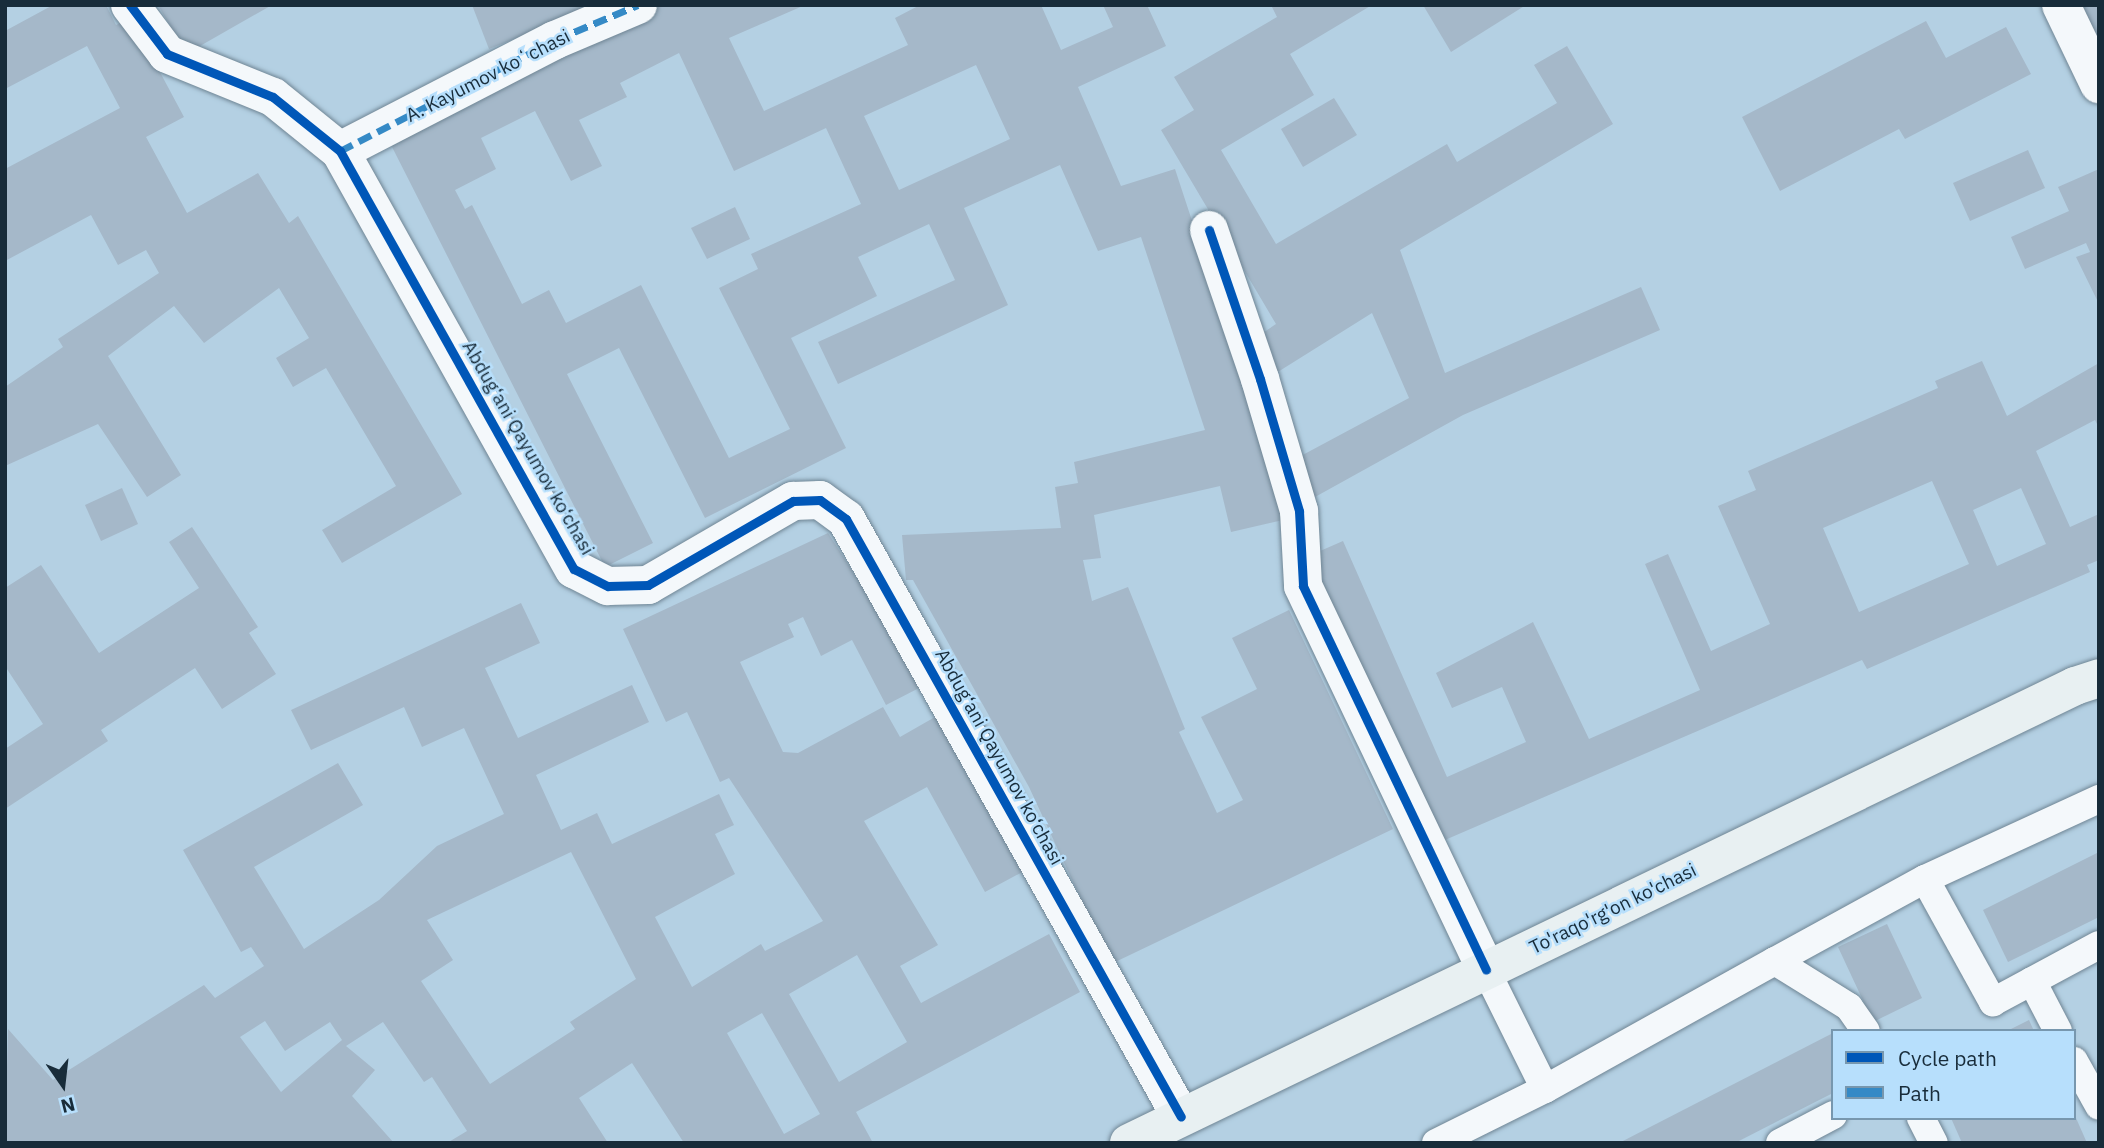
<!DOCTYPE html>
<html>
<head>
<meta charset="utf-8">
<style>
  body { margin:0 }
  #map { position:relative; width:2104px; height:1148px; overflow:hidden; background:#b4d0e3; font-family:"IBM Plex Sans",sans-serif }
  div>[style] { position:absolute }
  .building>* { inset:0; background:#a5b8c9 }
  .roads { filter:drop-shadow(0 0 2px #6f8594) drop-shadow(0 0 2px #6f8594) }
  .service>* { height:28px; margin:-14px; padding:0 14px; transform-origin:14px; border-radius:14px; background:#f4f8fb }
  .minor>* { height:38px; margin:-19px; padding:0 19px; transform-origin:19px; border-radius:19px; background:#f4f8fb }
  .tertiary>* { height:38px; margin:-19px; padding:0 19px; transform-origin:19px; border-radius:19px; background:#f4f8fb }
  .secondary>* { height:38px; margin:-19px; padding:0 19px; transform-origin:19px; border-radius:19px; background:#e8f0f2 }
  .quiet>* { height:7px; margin-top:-3.5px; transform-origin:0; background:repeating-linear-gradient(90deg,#358ac6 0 14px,transparent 0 21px) }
  .cycleway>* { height:9px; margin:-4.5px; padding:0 4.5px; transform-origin:4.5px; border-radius:4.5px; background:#0057b8 }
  span { translate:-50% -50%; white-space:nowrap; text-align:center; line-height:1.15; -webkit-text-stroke:5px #b7dffc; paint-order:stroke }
  .street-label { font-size:19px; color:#182c3a }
  .frame { position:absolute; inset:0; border:7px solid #182c3a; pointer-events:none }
  .legend { position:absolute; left:1831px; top:1029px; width:245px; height:91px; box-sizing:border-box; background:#b7dffc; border:2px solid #7797ae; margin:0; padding:9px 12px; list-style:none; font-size:21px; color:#182c3a }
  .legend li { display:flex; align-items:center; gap:14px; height:35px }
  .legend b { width:35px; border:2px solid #7797ae }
  .north { position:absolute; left:28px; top:1050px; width:70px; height:70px; -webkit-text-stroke:5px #b7dffc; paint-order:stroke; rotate:166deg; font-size:19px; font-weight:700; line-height:28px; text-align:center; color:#182c3a }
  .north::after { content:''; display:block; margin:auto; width:24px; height:32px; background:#182c3a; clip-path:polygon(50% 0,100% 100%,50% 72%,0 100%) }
</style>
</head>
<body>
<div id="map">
  <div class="building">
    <i style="clip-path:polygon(53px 5px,106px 5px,116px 25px,131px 18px,184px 117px,146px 137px,187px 213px,258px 173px,289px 223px,298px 216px,462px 494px,342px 563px,322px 530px,396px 486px,326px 368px,293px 387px,276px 358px,309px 338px,279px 288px,204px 343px,174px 306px,108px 356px,181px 475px,147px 497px,98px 424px,5px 466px,5px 387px,63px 347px,58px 339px,159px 273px,146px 250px,118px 265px,91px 215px,5px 261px,5px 169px,120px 108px,87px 46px,5px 89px,5px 31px)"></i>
    <i style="clip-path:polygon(158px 5px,272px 5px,186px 54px)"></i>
    <i style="clip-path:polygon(472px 5px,600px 5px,489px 49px)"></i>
    <i style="clip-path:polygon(evenodd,661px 5px,805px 5px,729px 38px,764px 111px,908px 45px,895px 18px,920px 5px,1041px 5px,1061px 50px,1113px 27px,1103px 5px,1147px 5px,1166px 46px,1078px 87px,1121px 186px,1175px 169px,1266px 446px,1283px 520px,1231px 532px,1220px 486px,1094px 515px,1101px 558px,1083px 560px,1092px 601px,1128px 587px,1185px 729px,1179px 732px,1217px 813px,1243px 800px,1201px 717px,1257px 689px,1232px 638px,1289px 610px,1393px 829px,1111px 964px,1029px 787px,913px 580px,906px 580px,902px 535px,1061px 528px,1055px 487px,1078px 483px,1074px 462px,1205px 430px,1141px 237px,1098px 251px,1060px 165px,964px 208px,1008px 305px,838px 384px,818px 342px,955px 280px,929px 224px,858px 257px,877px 296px,791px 338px,846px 448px,705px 518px,619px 348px,567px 374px,653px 543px,605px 567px,389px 141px,661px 5px,679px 53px,734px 171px,826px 128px,861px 204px,751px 254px,758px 269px,719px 288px,790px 429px,729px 458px,641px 285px,566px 323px,549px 290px,522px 304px,472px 205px,465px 209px,455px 190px,496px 169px,481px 138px,535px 111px,571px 181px,602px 166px,579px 120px,627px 97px,620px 83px,679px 53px,661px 5px,976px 65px,1010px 139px,899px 190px,864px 116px,976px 65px)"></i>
    <i style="clip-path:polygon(1271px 5px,1372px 5px,1290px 54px,1314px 95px,1221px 150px,1276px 244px,1447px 144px,1457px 162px,1557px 103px,1534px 65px,1567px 46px,1613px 124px,1400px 250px,1445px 373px,1641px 287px,1660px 330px,1463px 415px,1306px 502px,1297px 458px,1409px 398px,1372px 313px,1273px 375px,1254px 339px,1276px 324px,1161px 130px,1194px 110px,1174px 77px,1277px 17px)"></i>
    <i style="clip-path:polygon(1423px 5px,1526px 5px,1451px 52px)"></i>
    <i style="clip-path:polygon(2074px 5px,2099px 5px,2099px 65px)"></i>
    <i style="clip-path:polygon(1926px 21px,1946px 58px,2006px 27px,2031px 74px,1905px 139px,1899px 129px,1780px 191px,1742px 117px)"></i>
    <i style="clip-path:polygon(1334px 98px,1357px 135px,1303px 167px,1281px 129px)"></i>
    <i style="clip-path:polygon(2028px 150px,2045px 188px,1970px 221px,1953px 183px)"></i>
    <i style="clip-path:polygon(2099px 169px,2099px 304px,2076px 257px,2090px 252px,2086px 243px,2025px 269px,2011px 237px,2069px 211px,2058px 187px)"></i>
    <i style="clip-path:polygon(735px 207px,750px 239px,707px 259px,691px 228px)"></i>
    <i style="clip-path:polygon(evenodd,1982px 361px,2007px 416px,2099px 363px,2099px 428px,2095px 420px,2036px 451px,2070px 527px,2099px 514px,2099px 560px,2087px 565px,2090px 572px,1867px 669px,1862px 660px,1431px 846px,1304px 558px,1343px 541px,1447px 777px,1526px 742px,1502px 687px,1452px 708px,1436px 673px,1533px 622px,1589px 739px,1700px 690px,1645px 564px,1668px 554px,1711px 651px,1770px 624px,1718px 506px,1756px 490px,1748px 471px,1938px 388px,1935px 381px,1982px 361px,1932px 481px,1969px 564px,1859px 612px,1823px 528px,1932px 481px,1982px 361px,2021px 488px,2046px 544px,1997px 566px,1973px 510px,2021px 488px)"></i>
    <i style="clip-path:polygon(122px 488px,138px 524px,101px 541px,85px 505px)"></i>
    <i style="clip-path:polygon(192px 527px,258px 627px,249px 633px,276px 674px,222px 709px,195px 668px,101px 730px,108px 741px,5px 809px,5px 749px,43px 724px,5px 666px,5px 588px,41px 565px,99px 653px,199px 588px,169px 542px)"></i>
    <i style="clip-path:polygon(evenodd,828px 533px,886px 623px,921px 687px,886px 705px,852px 640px,821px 656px,803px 617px,788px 624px,794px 637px,740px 662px,783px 752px,798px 753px,883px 707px,900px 737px,942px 713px,1028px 869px,985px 892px,927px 787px,864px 821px,938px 945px,900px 966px,921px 1003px,1049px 934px,1080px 992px,856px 1112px,873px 1143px,684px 1143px,632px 1063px,579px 1098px,608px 1143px,447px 1143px,467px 1131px,432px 1077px,424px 1082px,383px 1022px,346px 1046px,375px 1070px,352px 1096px,394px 1143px,5px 1143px,8px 1029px,53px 1080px,204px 985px,215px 998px,264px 966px,251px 947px,241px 952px,183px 850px,338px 763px,363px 805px,254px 867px,304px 949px,379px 900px,437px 846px,504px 814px,464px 728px,422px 747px,404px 707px,311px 750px,291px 710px,521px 603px,540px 643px,485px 668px,518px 738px,632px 685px,649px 722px,536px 775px,561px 830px,597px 813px,612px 844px,719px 794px,734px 825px,715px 834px,735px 874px,655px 917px,692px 987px,761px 944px,765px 951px,823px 921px,729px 778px,720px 782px,687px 712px,666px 722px,623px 629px,828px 533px,571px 852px,636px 979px,570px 1022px,575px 1029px,490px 1084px,421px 981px,453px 960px,427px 920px,571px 852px,828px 533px,857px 955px,907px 1042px,839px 1082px,789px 994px,857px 955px,828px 533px,762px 1013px,820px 1114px,784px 1134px,727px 1033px,762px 1013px,828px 533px,265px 1021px,285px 1051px,330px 1022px,342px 1040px,281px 1092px,240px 1037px,265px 1021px)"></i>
    <i style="clip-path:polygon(2099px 852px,2099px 917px,2008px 962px,1983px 910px)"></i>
    <i style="clip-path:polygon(1887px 924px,1922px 998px,1873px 1022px,1838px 947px)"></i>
    <i style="clip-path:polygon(2029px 1020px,2034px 1031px,2007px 1031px)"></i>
    <i style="clip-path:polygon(1833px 1033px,1833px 1093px,1735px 1143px,1619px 1143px)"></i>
    <i style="clip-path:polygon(1951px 1118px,2076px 1118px,2087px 1143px,1962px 1143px)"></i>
  </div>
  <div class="roads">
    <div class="service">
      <i style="left:1925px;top:879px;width:141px;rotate:61.1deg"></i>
      <i style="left:1993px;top:1002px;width:120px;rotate:-28.3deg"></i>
      <i style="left:1775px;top:961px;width:171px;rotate:-28.7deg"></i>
      <i style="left:1925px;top:879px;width:192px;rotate:-24.7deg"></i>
      <i style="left:2032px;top:981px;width:56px;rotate:62.5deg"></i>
      <i style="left:2074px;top:1061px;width:51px;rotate:60.9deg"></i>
      <i style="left:1545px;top:1089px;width:263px;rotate:-29.1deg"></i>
      <i style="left:1775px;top:961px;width:87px;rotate:31.9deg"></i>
      <i style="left:1849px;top:1007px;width:29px;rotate:55deg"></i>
      <i style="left:1921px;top:1118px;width:28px;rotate:63deg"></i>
      <i style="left:1436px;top:1143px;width:122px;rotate:-26.4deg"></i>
      <i style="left:1545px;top:1089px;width:133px;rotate:-116.4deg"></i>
      <i style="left:1780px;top:1143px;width:60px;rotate:-27.8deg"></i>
    </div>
    <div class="minor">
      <i style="left:130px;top:5px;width:61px;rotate:52.9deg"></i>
      <i style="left:167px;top:54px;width:114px;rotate:22.1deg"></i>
      <i style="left:273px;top:97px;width:86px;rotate:38.9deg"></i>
      <i style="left:340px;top:151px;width:479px;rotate:60.8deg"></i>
      <i style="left:574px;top:569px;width:38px;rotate:27deg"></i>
      <i style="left:608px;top:586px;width:40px;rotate:-1.4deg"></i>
      <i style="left:648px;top:585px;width:168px;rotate:-30.1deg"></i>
      <i style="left:793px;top:501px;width:27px;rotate:-2deg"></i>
      <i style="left:820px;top:500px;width:32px;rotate:36deg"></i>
      <i style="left:846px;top:519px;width:685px;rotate:60.74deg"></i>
      <i style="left:340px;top:151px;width:242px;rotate:-27.3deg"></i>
      <i style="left:555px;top:40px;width:90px;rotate:-22.9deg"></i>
      <i style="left:1209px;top:230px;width:157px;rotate:71.1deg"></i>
      <i style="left:1260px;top:379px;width:138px;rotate:73.5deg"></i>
      <i style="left:1299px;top:511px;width:75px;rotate:86.9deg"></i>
      <i style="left:1303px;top:586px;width:425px;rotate:64.5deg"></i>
    </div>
    <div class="tertiary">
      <i style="left:2061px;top:5px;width:88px;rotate:64.3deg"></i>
    </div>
    <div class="secondary">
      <i style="left:1129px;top:1143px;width:1051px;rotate:-25.78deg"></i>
      <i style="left:2075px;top:686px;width:25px;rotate:-18deg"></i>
    </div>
  </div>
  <div class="quiet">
    <i style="left:340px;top:151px;width:242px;rotate:-27.3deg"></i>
    <i style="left:555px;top:40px;width:90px;rotate:-22.9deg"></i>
  </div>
  <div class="cycleway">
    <i style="left:130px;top:5px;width:61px;rotate:52.9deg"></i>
    <i style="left:167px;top:54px;width:114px;rotate:22.1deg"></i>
    <i style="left:273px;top:97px;width:86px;rotate:38.9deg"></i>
    <i style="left:340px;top:151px;width:479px;rotate:60.8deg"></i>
    <i style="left:574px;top:569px;width:38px;rotate:27deg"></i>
    <i style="left:608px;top:586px;width:40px;rotate:-1.4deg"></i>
    <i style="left:648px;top:585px;width:168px;rotate:-30.1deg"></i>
    <i style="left:793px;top:501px;width:27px;rotate:-2deg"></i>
    <i style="left:820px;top:500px;width:32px;rotate:36deg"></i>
    <i style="left:846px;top:519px;width:685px;rotate:60.74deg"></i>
    <i style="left:1209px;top:230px;width:157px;rotate:71.1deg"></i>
    <i style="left:1260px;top:379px;width:138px;rotate:73.5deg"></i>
    <i style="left:1299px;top:511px;width:75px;rotate:86.9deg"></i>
    <i style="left:1303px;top:586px;width:425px;rotate:64.5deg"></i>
  </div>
  <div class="street-label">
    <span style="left:488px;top:76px;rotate:-27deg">A. Kayumov koʻchasi</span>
    <span style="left:528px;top:448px;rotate:60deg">Abdug‘ani Qayumov ko‘chasi</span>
    <span style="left:999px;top:757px;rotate:61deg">Abdug‘ani Qayumov ko‘chasi</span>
    <span style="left:1613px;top:909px;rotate:-26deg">To'raqo'rg'on ko'chasi</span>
  </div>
  <div class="frame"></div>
  <ul class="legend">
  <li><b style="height:9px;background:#0057b8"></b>Cycle path</li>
  <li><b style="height:9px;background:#358ac6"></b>Path</li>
  </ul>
  <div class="north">N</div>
</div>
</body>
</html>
